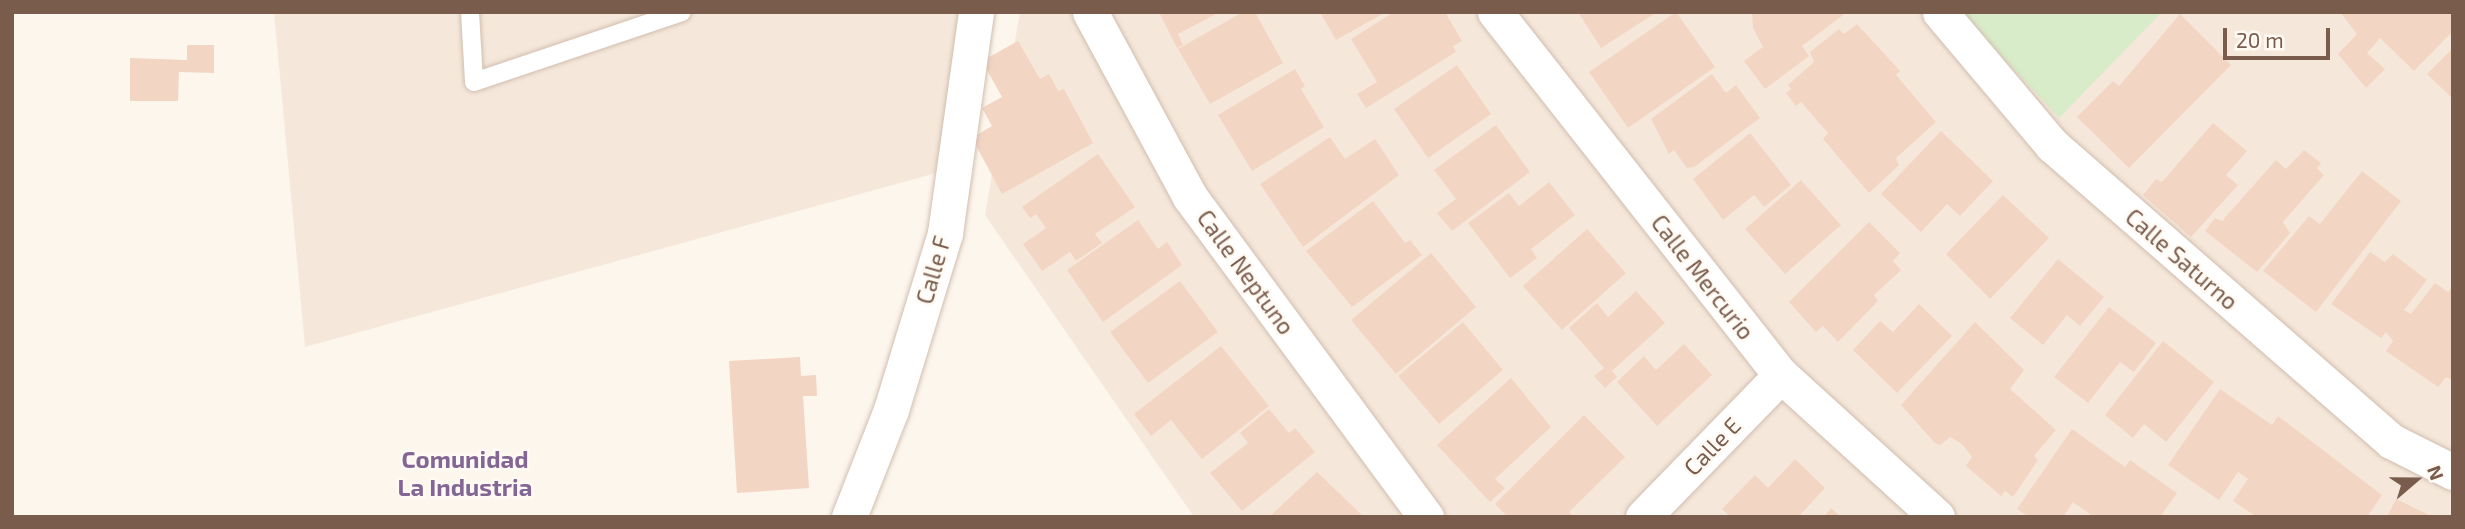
<!DOCTYPE html>
<html>
<head>
<meta charset="utf-8">
<style>
  body { margin:0 }
  #map { position:relative; width:2465px; height:529px; overflow:hidden; background:#fdf6ec; font-family:"Exo 2",sans-serif }
  div>[style] { position:absolute }
  .residential>* { inset:0; background:#f5e8da }
  .green>* { inset:0; background:#d8ecc9 }
  .building>* { inset:0; background:#f3d5c3 }
  .roads { filter:drop-shadow(0 0 2px #d1beb0) drop-shadow(0 0 2px #d1beb0) }
  .lane>* { height:18px; margin:-9px; padding:0 9px; transform-origin:9px; border-radius:9px; background:#fff }
  .street>* { height:35px; margin:-17.5px; padding:0 17.5px; transform-origin:17.5px; border-radius:17.5px; background:#fff }
  span { translate:-50% -50%; white-space:nowrap; text-align:center; line-height:1.15; -webkit-text-stroke:5px #fffaf3; paint-order:stroke }
  .street-label { font-size:23px; color:#7a5c4d }
  .neighbourhood-label { font-size:24px; color:#846695; font-weight:700 }
  .frame { position:absolute; inset:0; border:14px solid #7a5c4d; pointer-events:none }
  .north { position:absolute; left:2381px; top:445px; width:70px; height:70px; -webkit-text-stroke:5px #fffaf3; paint-order:stroke; rotate:70deg; font-size:19px; font-weight:700; line-height:28px; text-align:center; color:#7a5c4d }
  .north::after { content:''; display:block; margin:auto; width:24px; height:32px; background:#7a5c4d; clip-path:polygon(50% 0,100% 100%,50% 72%,0 100%) }
  .scale { position:absolute; left:2223px; top:28px; width:107px; height:32px; box-sizing:border-box; border:4px solid #7a5c4d; border-top:0; padding-left:9px; font-size:21px; line-height:24px; white-space:nowrap; color:#7a5c4d; -webkit-text-stroke:5px #fffaf3; paint-order:stroke }
</style>
</head>
<body>
<div id="map">
  <div class="residential">
    <i style="clip-path:polygon(274px 12px,985px 12px,958px 167px,305px 347px)"></i>
    <i style="clip-path:polygon(1020px 12px,2453px 12px,2453px 517px,1194px 517px,985px 215px)"></i>
  </div>
  <div class="green">
    <i style="clip-path:polygon(1961px 12px,2162px 12px,2059px 118px)"></i>
  </div>
  <div class="building">
    <i style="clip-path:polygon(1159px 12px,1220px 12px,1178px 34px,1183px 45px,1177px 48px)"></i>
    <i style="clip-path:polygon(1243px 12px,1255px 12px,1283px 63px,1210px 104px,1178px 49px)"></i>
    <i style="clip-path:polygon(1320px 12px,1386px 12px,1336px 40px)"></i>
    <i style="clip-path:polygon(1394px 12px,1445px 12px,1462px 41px,1453px 46px,1456px 52px,1366px 108px,1357px 94px,1377px 82px,1351px 39px)"></i>
    <i style="clip-path:polygon(1578px 12px,1657px 12px,1601px 48px)"></i>
    <i style="clip-path:polygon(1676px 12px,1715px 67px,1628px 128px,1589px 72px)"></i>
    <i style="clip-path:polygon(1752px 12px,1842px 12px,1843px 15px,1802px 46px,1809px 56px,1765px 89px,1744px 61px,1763px 47px,1753px 28px)"></i>
    <i style="clip-path:polygon(2340px 12px,2453px 12px,2453px 31px,2414px 71px,2380px 38px,2367px 53px,2385px 69px,2366px 88px,2338px 54px,2357px 34px)"></i>
    <i style="clip-path:polygon(2180px 14px,2231px 65px,2129px 168px,2077px 117px,2113px 81px,2119px 86px)"></i>
    <i style="clip-path:polygon(1857px 24px,1900px 71px,1896px 75px,1936px 122px,1896px 158px,1899px 165px,1869px 193px,1823px 139px,1828px 133px,1801px 102px,1796px 106px,1786px 93px,1791px 89px,1788px 85px,1814px 62px,1810px 52px,1839px 29px,1844px 34px)"></i>
    <i style="clip-path:polygon(1018px 41px,1040px 79px,1049px 74px,1058px 91px,1064px 89px,1093px 143px,1002px 194px,972px 138px,992px 126px,982px 108px,1002px 97px,982px 61px)"></i>
    <i style="clip-path:polygon(187px 45px,214px 45px,214px 73px,179px 72px,178px 101px,130px 101px,130px 58px,187px 60px)"></i>
    <i style="clip-path:polygon(2453px 48px,2453px 99px,2427px 74px)"></i>
    <i style="clip-path:polygon(1457px 65px,1491px 114px,1428px 158px,1394px 109px)"></i>
    <i style="clip-path:polygon(1295px 69px,1305px 86px,1301px 89px,1324px 127px,1252px 171px,1218px 115px)"></i>
    <i style="clip-path:polygon(1712px 74px,1726px 93px,1736px 85px,1760px 118px,1694px 167px,1687px 168px,1674px 150px,1669px 154px,1651px 119px)"></i>
    <i style="clip-path:polygon(2213px 123px,2247px 151px,2226px 175px,2238px 185px,2191px 237px,2143px 195px,2156px 179px,2162px 182px)"></i>
    <i style="clip-path:polygon(1496px 125px,1530px 172px,1452px 231px,1437px 213px,1456px 199px,1434px 170px)"></i>
    <i style="clip-path:polygon(1941px 131px,1993px 181px,1960px 216px,1947px 204px,1921px 232px,1881px 194px)"></i>
    <i style="clip-path:polygon(1750px 133px,1791px 185px,1764px 207px,1754px 195px,1723px 220px,1693px 179px)"></i>
    <i style="clip-path:polygon(1330px 137px,1345px 159px,1375px 139px,1399px 175px,1303px 247px,1260px 184px)"></i>
    <i style="clip-path:polygon(2304px 150px,2321px 163px,2317px 168px,2324px 175px,2283px 222px,2290px 233px,2257px 272px,2205px 231px,2215px 218px,2222px 221px,2276px 160px,2286px 169px)"></i>
    <i style="clip-path:polygon(1098px 154px,1135px 207px,1095px 234px,1102px 243px,1076px 261px,1070px 252px,1042px 271px,1023px 244px,1046px 228px,1036px 214px,1030px 218px,1022px 207px)"></i>
    <i style="clip-path:polygon(2362px 171px,2401px 201px,2316px 312px,2263px 271px,2309px 216px,2320px 224px)"></i>
    <i style="clip-path:polygon(1801px 180px,1841px 225px,1785px 274px,1745px 229px)"></i>
    <i style="clip-path:polygon(1549px 182px,1575px 215px,1531px 249px,1537px 258px,1510px 278px,1468px 223px,1509px 193px,1519px 206px)"></i>
    <i style="clip-path:polygon(2003px 195px,2049px 238px,1990px 299px,1946px 254px)"></i>
    <i style="clip-path:polygon(1373px 201px,1405px 243px,1410px 240px,1422px 255px,1352px 307px,1306px 251px)"></i>
    <i style="clip-path:polygon(1138px 220px,1158px 249px,1167px 242px,1182px 265px,1103px 322px,1067px 270px)"></i>
    <i style="clip-path:polygon(1869px 222px,1900px 253px,1893px 261px,1901px 270px,1874px 295px,1878px 301px,1838px 342px,1823px 326px,1816px 332px,1789px 302px)"></i>
    <i style="clip-path:polygon(1587px 229px,1626px 273px,1562px 330px,1523px 286px)"></i>
    <i style="clip-path:polygon(2370px 252px,2385px 262px,2393px 254px,2427px 280px,2404px 310px,2411px 314px,2435px 283px,2448px 292px,2453px 286px,2453px 380px,2446px 377px,2438px 387px,2386px 351px,2393px 341px,2386px 332px,2381px 338px,2331px 304px)"></i>
    <i style="clip-path:polygon(1431px 253px,1476px 307px,1396px 374px,1351px 320px)"></i>
    <i style="clip-path:polygon(2058px 259px,2104px 297px,2080px 326px,2067px 315px,2043px 345px,2010px 318px)"></i>
    <i style="clip-path:polygon(1180px 281px,1218px 332px,1148px 383px,1110px 332px)"></i>
    <i style="clip-path:polygon(1636px 291px,1665px 323px,1612px 371px,1617px 377px,1605px 388px,1594px 376px,1604px 368px,1569px 328px,1597px 303px,1608px 317px)"></i>
    <i style="clip-path:polygon(1919px 304px,1952px 336px,1897px 393px,1853px 350px,1880px 321px,1893px 332px)"></i>
    <i style="clip-path:polygon(2109px 307px,2156px 343px,2134px 372px,2120px 362px,2088px 403px,2054px 377px)"></i>
    <i style="clip-path:polygon(1463px 322px,1503px 370px,1439px 424px,1398px 376px)"></i>
    <i style="clip-path:polygon(1975px 322px,2024px 370px,2010px 389px,2056px 430px,2034px 456px,2038px 460px,2013px 497px,2005px 491px,2001px 496px,1966px 466px,1972px 457px,1962px 444px,1950px 437px,1940px 445px,1935px 443px,1901px 405px)"></i>
    <i style="clip-path:polygon(2163px 341px,2214px 382px,2166px 442px,2144px 424px,2133px 438px,2105px 415px)"></i>
    <i style="clip-path:polygon(1684px 344px,1712px 375px,1657px 426px,1617px 382px,1644px 356px,1656px 370px)"></i>
    <i style="clip-path:polygon(1221px 346px,1269px 406px,1202px 459px,1171px 420px,1151px 436px,1134px 414px)"></i>
    <i style="clip-path:polygon(800px 357px,801px 376px,816px 375px,817px 396px,803px 396px,809px 488px,737px 493px,729px 361px)"></i>
    <i style="clip-path:polygon(1511px 378px,1551px 427px,1495px 479px,1505px 488px,1490px 502px,1437px 445px)"></i>
    <i style="clip-path:polygon(2220px 389px,2272px 425px,2278px 416px,2382px 495px,2367px 517px,2257px 517px,2233px 501px,2248px 479px,2238px 472px,2219px 500px,2168px 465px)"></i>
    <i style="clip-path:polygon(1269px 409px,1289px 433px,1295px 428px,1315px 452px,1242px 511px,1210px 473px,1248px 443px,1240px 433px)"></i>
    <i style="clip-path:polygon(1584px 415px,1625px 457px,1569px 512px,1574px 517px,1508px 517px,1495px 504px)"></i>
    <i style="clip-path:polygon(2072px 429px,2125px 467px,2130px 460px,2177px 493px,2160px 517px,2088px 517px,2090px 514px,2073px 502px,2063px 517px,2029px 517px,2017px 509px)"></i>
    <i style="clip-path:polygon(1795px 459px,1825px 488px,1798px 517px,1730px 517px,1722px 509px,1755px 475px,1768px 488px)"></i>
    <i style="clip-path:polygon(1317px 472px,1364px 517px,1269px 517px)"></i>
    <i style="clip-path:polygon(2396px 499px,2433px 517px,2387px 517px)"></i>
    <i style="clip-path:polygon(1831px 508px,1841px 517px,1824px 517px)"></i>
  </div>
  <div class="roads">
    <div class="lane">
      <i style="left:470px;top:12px;width:70px;rotate:86.7deg"></i>
      <i style="left:474px;top:82px;width:219px;rotate:-18.6deg"></i>
    </div>
    <div class="street">
      <i style="left:1090px;top:12px;width:210px;rotate:61.6deg"></i>
      <i style="left:1190px;top:197px;width:398px;rotate:53.6deg"></i>
      <i style="left:1495px;top:12px;width:462px;rotate:51.8deg"></i>
      <i style="left:1781px;top:375px;width:211px;rotate:42.3deg"></i>
      <i style="left:1940px;top:12px;width:174px;rotate:49.9deg"></i>
      <i style="left:2052px;top:145px;width:450px;rotate:41.1deg"></i>
      <i style="left:2391px;top:441px;width:69px;rotate:26.6deg"></i>
      <i style="left:849px;top:517px;width:115px;rotate:-68.6deg"></i>
      <i style="left:891px;top:410px;width:185px;rotate:-73deg"></i>
      <i style="left:945px;top:233px;width:223px;rotate:-82deg"></i>
      <i style="left:1643px;top:517px;width:198px;rotate:-45.8deg"></i>
    </div>
  </div>
  <div class="street-label">
    <span style="left:2182px;top:259px;rotate:41deg">Calle Saturno</span>
    <span style="left:933px;top:270px;rotate:-74deg">Calle F</span>
    <span style="left:1246px;top:272px;rotate:54deg">Calle Neptuno</span>
    <span style="left:1703px;top:277px;rotate:52deg">Calle Mercurio</span>
    <span style="left:1712px;top:446px;rotate:-46deg">Calle E</span>
  </div>
  <div class="neighbourhood-label">
    <span style="left:465px;top:473px">Comunidad<br>La Industria</span>
  </div>
  <div class="frame"></div>
  <div class="north">N</div>
  <div class="scale">20 m</div>
</div>
</body>
</html>
